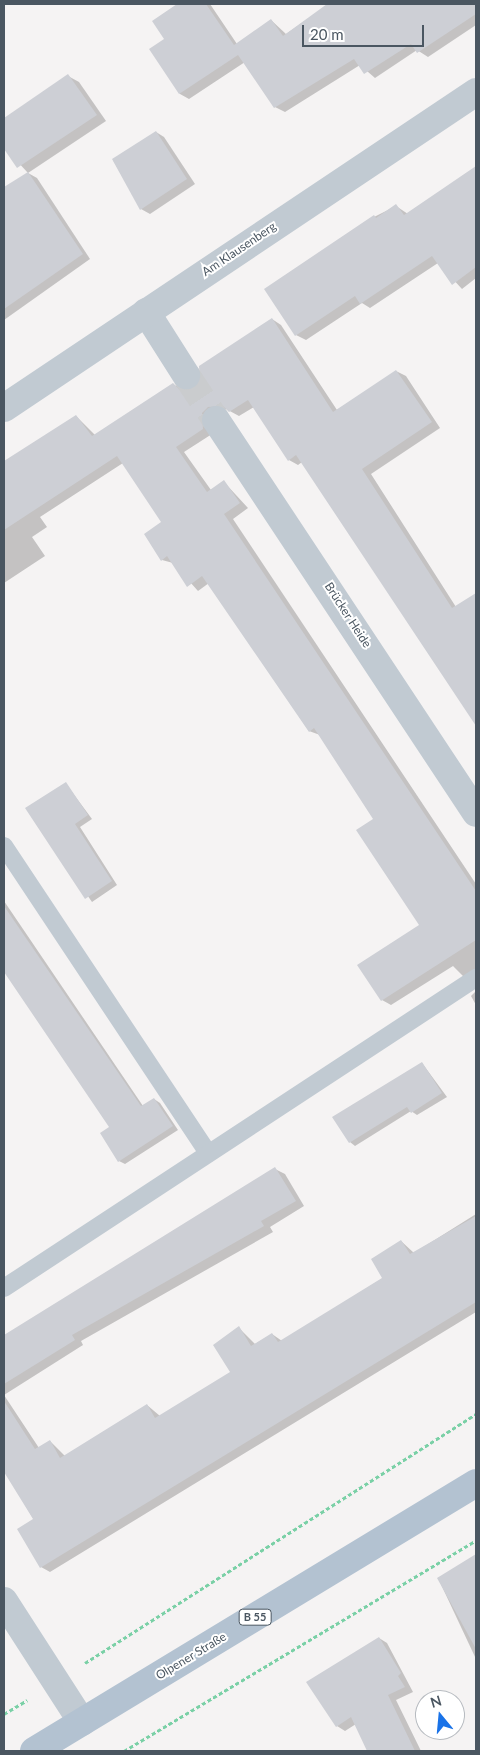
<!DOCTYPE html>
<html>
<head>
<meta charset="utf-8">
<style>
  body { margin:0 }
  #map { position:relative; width:480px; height:1755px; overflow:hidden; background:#f5f3f3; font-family:Lato,sans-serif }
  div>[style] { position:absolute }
  .shadow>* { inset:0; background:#0003 }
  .building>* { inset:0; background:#cdcfd5 }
  .minor-tunnel>* { height:28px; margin-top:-14px; transform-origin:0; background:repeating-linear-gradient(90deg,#caccce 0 28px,transparent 0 42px) }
  .path>* { height:3px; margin-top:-1.5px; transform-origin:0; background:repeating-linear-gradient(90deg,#7ad0a6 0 4px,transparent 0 6.5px) }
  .service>* { height:18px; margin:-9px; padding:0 9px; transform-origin:9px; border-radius:9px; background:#c1cad2 }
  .minor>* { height:28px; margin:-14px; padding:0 14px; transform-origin:14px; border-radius:14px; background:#c1cad2 }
  .primary>* { height:28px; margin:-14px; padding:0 14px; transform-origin:14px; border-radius:14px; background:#b3c2d1 }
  span { translate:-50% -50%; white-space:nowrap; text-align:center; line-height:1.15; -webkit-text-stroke:4px #fff; paint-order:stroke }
  .shield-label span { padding:1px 4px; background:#fff; border:1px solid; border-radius:4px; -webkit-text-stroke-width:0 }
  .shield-label { font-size:11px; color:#4a5661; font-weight:700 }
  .street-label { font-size:12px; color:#4a5661 }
  .frame { position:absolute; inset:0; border:5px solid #4a5661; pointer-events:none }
  .north { position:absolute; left:415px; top:1690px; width:50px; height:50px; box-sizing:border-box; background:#fff; border:1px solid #b7bbc0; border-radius:50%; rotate:343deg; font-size:14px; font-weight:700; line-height:20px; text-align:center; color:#4a5661 }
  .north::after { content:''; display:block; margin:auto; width:18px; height:22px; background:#1a73e8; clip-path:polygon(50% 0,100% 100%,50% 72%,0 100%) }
  .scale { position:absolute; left:302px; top:25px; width:122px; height:22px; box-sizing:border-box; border:2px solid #4a5661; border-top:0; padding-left:6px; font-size:15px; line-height:18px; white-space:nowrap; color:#4a5661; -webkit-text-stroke:4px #fff; paint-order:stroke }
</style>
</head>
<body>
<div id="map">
  <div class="shadow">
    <i style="clip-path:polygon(179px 4px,210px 4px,237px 44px,271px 20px,286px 34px,329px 4px,476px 4px,476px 25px,428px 57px,417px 50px,375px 78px,360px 65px,285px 112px,275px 107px,245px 62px,189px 99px,180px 94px,151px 49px,166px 39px,154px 21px)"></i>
    <i style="clip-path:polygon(68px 76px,79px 82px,106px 121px,28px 173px,4px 147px,4px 119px)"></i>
    <i style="clip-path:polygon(156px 132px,164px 137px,195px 184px,150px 214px,141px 209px,113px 160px)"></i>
    <i style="clip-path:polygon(476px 170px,476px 278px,462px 289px,438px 263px,370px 308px,362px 303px,306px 340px,296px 335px,374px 217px,396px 206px,408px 214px)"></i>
    <i style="clip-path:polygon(28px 173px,37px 178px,90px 259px,4px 320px,4px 189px)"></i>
    <i style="clip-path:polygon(272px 319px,281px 325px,337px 410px,396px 371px,406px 376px,440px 428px,371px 474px,456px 607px,476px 594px,476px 724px,302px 462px,298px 465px,289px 460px,254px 407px,239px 416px,226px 409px,216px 412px,212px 434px,184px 452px,211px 490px,224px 482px,248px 508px,233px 519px,476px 884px,476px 977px,468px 981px,453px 966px,391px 1005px,382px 1000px,421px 926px,375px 819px,320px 735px,309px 731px,209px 583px,198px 591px,173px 563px,162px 560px,163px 523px,123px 463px,40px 517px,47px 527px,32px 537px,45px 556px,4px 583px,4px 479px,76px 416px,95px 435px,173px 385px,194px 390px)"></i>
    <i style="clip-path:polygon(66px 784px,92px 819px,80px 827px,117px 885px,92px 902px,27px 808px)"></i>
    <i style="clip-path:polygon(4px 901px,143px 1106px,154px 1099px,160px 1103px,178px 1130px,125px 1164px,119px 1161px,111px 1128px,4px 970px)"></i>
    <i style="clip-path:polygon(476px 991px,476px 1005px,471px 996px)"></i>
    <i style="clip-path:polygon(422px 1063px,447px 1097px,417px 1115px,411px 1111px,355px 1146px,350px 1142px)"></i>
    <i style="clip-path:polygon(275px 1169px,285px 1174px,304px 1206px,270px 1227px,273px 1232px,81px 1341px,83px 1345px,4px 1395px,39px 1448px,50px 1441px,65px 1456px,147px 1405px,160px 1416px,231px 1373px,239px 1328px,255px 1344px,272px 1334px,282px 1341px,383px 1278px,401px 1241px,414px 1253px,476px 1214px,476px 1312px,50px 1572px,41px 1567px,34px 1520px,4px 1469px,4px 1337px)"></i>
    <i style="clip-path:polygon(475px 1565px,476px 1567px,476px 1659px,438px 1578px)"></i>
    <i style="clip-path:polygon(379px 1638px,387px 1643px,413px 1692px,396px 1700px,421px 1751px,368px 1751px,356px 1724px,345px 1731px,337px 1726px)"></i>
  </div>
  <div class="building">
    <i style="clip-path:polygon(177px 4px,206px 4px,234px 45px,271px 19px,283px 36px,327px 4px,476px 4px,476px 14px,417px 53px,411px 44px,364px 74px,354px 59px,274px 108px,238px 55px,179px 94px,149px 49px,164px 39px,152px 21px)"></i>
    <i style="clip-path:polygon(68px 74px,97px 115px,17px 168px,4px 149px,4px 118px)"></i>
    <i style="clip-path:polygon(156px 131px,187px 179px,140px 210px,112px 159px)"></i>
    <i style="clip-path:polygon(476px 166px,476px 267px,452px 285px,432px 256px,360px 304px,355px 296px,295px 336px,264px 289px,374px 215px,376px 218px,396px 204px,404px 215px)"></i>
    <i style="clip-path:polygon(28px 172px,83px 254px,4px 309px,4px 187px)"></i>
    <i style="clip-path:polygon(272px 318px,333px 412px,396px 370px,432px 422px,362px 469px,452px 608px,476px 593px,476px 726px,296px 455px,288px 461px,248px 400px,229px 412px,223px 406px,208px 407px,202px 413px,203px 429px,176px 447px,207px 492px,224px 480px,240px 503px,224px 514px,476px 891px,476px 940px,381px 1001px,357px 965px,419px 925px,356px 830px,373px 819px,314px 728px,309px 732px,202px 576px,187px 587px,167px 556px,161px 561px,144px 534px,161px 522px,117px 456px,4px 530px,4px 461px,76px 415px,92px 436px,173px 383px,179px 389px,194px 388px,200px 382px,199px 366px)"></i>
    <i style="clip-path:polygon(66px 782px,88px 815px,75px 824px,112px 881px,85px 899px,25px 808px)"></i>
    <i style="clip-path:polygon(4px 906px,141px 1106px,154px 1098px,173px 1126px,118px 1162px,100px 1133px,109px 1127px,4px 972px)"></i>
    <i style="clip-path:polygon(422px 1062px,442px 1093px,411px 1113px,407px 1107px,349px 1143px,332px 1117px)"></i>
    <i style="clip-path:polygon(275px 1167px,296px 1201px,261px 1221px,264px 1226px,72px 1335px,75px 1340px,4px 1384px,4px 1335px)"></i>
    <i style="clip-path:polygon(476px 1216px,476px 1302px,40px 1568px,17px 1529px,33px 1519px,4px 1472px,4px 1401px,35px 1449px,50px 1440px,60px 1458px,147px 1404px,155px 1418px,230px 1372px,213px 1345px,239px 1326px,251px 1346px,272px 1333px,278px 1342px,382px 1278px,371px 1259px,401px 1240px,410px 1254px)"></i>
    <i style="clip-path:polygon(476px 1554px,476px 1649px,437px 1578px)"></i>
    <i style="clip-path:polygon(379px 1637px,401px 1673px,398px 1676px,405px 1687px,388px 1695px,415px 1751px,367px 1751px,351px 1717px,336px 1727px,306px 1682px)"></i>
  </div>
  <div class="minor-tunnel">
    <i style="left:186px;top:375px;width:54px;rotate:56.3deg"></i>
  </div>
  <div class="path">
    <i style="left:85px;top:1663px;width:464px;rotate:-32.5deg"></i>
    <i style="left:4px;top:1714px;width:27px;rotate:-31deg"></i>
    <i style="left:124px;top:1751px;width:410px;rotate:-30.9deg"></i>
  </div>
  <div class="service">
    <i style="left:4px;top:846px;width:369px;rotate:56.4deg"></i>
    <i style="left:4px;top:1288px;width:565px;rotate:-33.3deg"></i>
  </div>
  <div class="minor">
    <i style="left:146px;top:312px;width:75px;rotate:57.6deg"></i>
    <i style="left:4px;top:408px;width:568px;rotate:-33.8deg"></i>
    <i style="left:216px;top:420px;width:471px;rotate:56.5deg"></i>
    <i style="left:4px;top:1601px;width:144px;rotate:57.2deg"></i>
  </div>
  <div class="primary">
    <i style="left:34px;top:1751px;width:517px;rotate:-31.23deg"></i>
  </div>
  <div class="shield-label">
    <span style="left:255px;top:1617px">B 55</span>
  </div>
  <div class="street-label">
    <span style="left:239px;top:249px;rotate:-34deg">Am Klausenberg</span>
    <span style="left:348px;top:615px;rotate:57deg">Brücker Heide</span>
    <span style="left:191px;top:1656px;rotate:-31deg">Olpener Straße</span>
  </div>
  <div class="frame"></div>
  <div class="north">N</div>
  <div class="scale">20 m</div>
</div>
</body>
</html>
